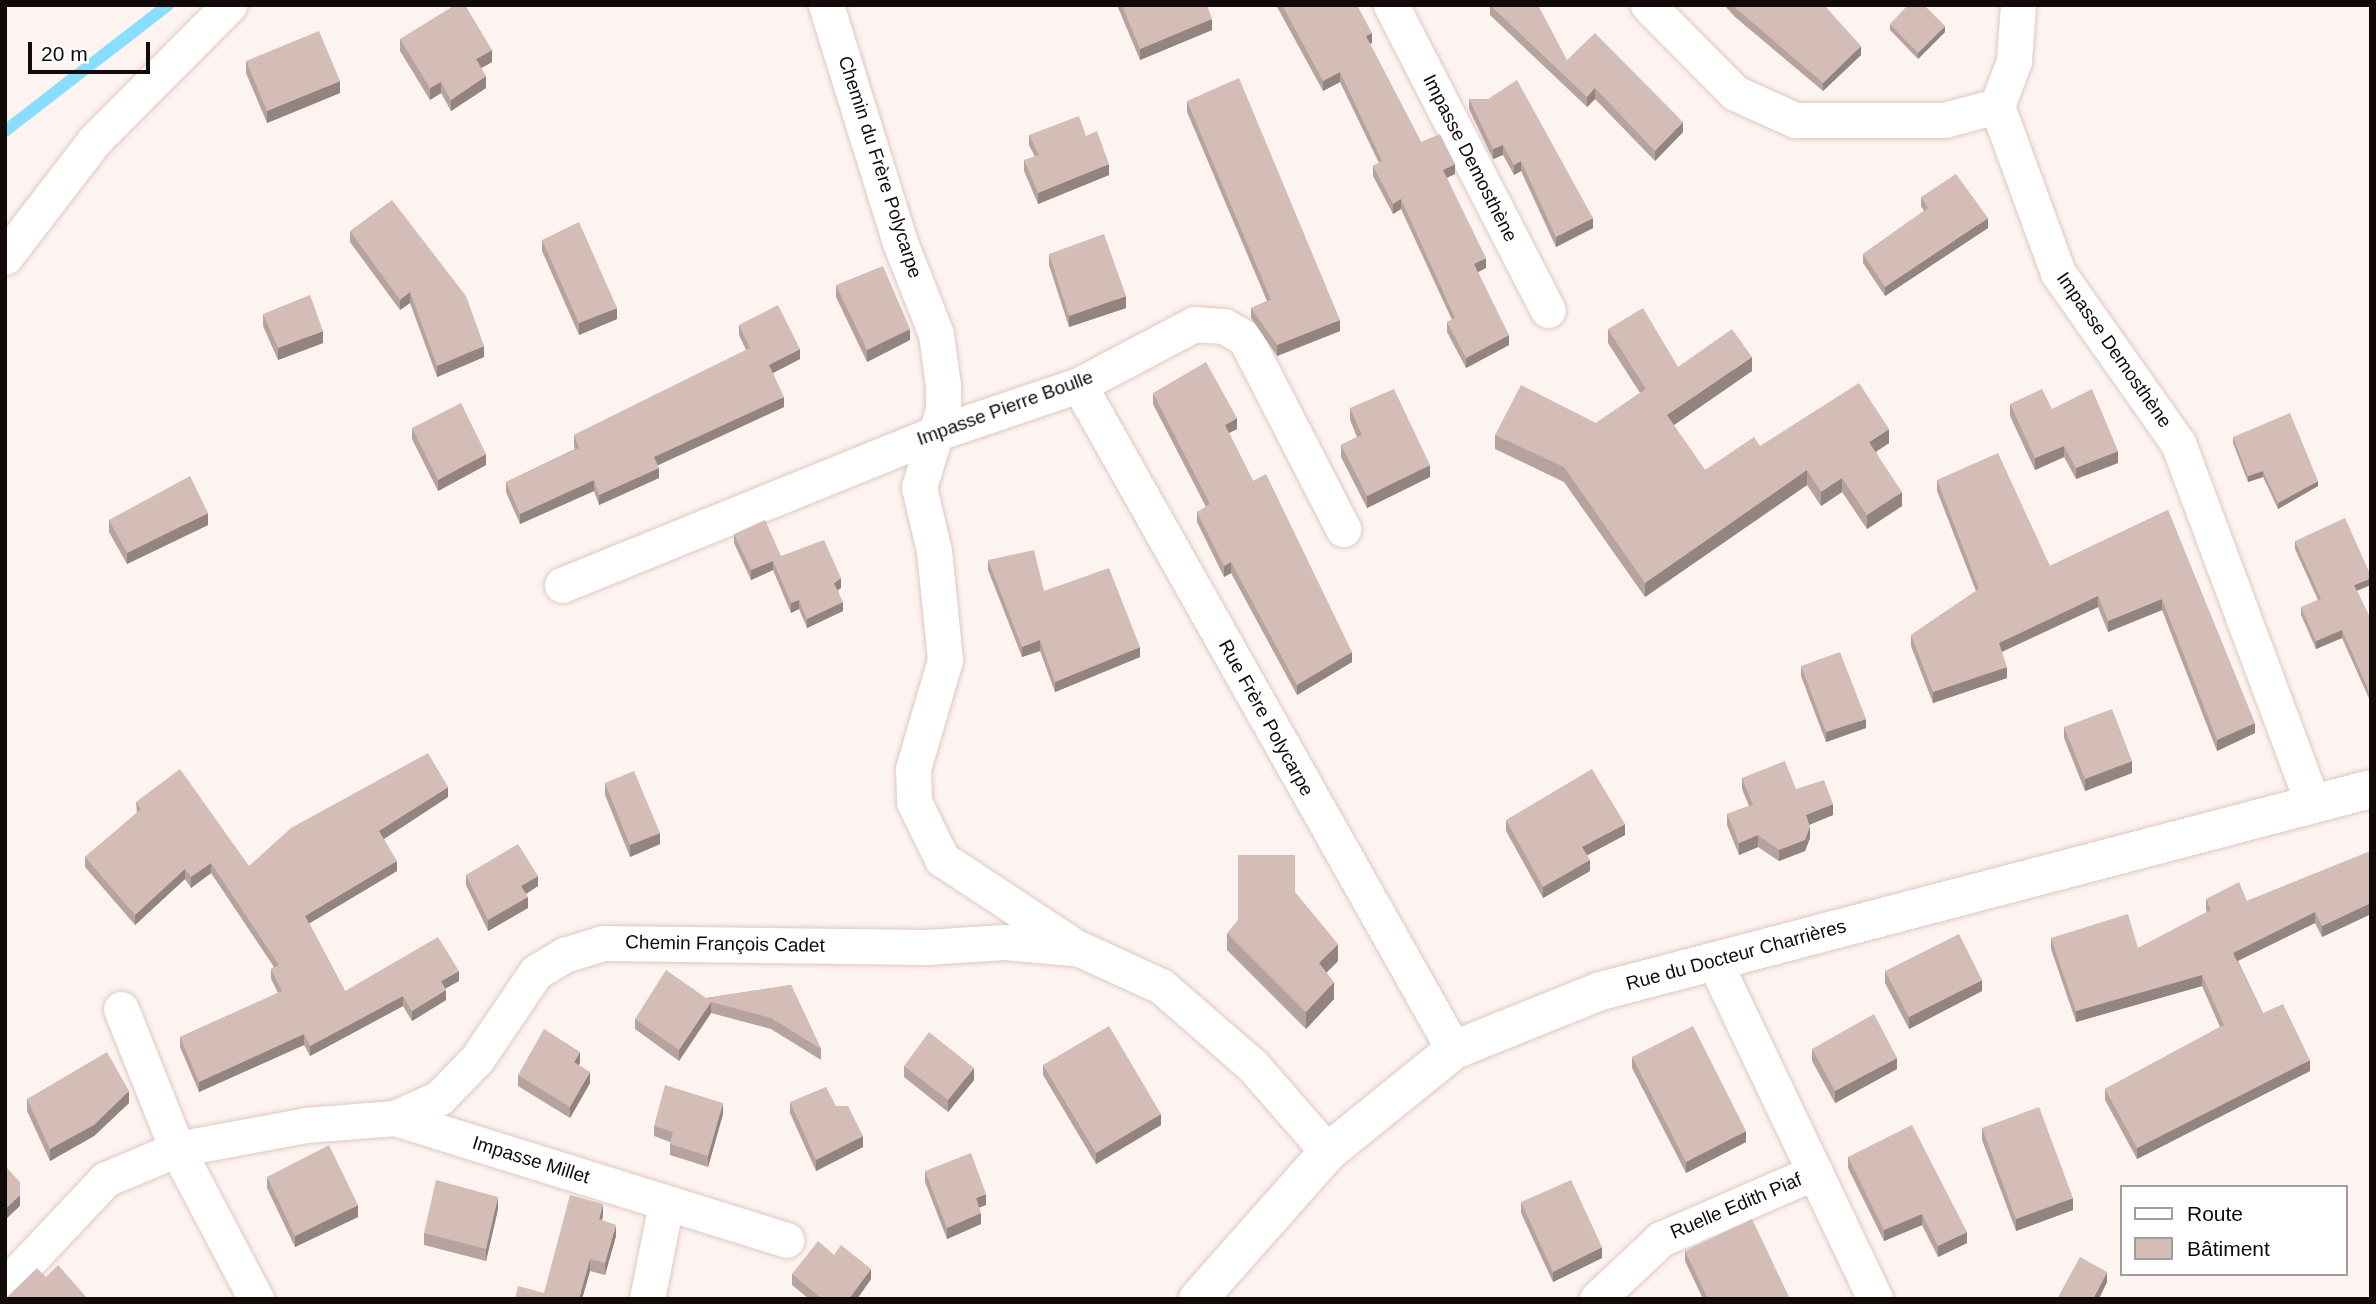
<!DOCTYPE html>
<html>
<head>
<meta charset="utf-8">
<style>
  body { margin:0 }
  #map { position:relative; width:2376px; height:1304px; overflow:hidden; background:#fdf3f0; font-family:Helvetica,sans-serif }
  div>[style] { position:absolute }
  .stream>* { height:12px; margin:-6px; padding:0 6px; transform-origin:6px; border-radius:6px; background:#89ddff }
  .roads { filter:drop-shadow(0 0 2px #dfc7c0) drop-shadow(0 0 2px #dfc7c0) }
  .street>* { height:35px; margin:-17.5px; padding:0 17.5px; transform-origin:17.5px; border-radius:17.5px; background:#fff }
  .secondary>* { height:38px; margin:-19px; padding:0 19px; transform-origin:19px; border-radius:19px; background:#fff }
  .wall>* { inset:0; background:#b6a39d }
  .shaded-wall>* { inset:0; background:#94847f }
  .building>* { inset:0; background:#d4bdb6 }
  span { translate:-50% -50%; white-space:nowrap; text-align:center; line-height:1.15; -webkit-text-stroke:6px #fff; paint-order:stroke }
  .street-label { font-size:19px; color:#110a08 }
  .frame { position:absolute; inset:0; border:7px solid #110a08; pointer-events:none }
  .legend { position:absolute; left:2120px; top:1185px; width:228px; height:91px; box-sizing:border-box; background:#fff; border:2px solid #a09d9c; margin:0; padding:9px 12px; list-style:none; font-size:21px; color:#110a08 }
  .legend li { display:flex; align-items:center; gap:14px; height:35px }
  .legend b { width:35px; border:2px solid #a09d9c }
  .scale { position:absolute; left:28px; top:42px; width:122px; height:32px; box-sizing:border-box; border:4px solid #110a08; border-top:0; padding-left:9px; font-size:21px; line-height:24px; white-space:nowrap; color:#110a08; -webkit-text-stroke:5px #fff; paint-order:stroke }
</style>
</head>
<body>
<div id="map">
  <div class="stream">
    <i style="left:5px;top:131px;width:206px;rotate:-37.7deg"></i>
  </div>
  <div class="roads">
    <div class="street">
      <i style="left:826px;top:5px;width:246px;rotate:72.7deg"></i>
      <i style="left:899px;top:240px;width:101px;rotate:68.5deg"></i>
      <i style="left:936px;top:334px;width:52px;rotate:82.3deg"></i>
      <i style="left:943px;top:386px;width:24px;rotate:90deg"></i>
      <i style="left:943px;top:410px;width:81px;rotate:107.3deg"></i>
      <i style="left:919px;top:487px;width:66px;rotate:76.8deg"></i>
      <i style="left:934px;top:551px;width:110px;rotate:84.2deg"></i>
      <i style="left:945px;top:660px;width:114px;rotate:106.4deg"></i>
      <i style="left:913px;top:769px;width:33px;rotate:88deg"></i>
      <i style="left:914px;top:802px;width:64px;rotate:63.8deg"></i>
      <i style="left:942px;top:859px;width:158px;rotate:33.4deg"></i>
      <i style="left:1391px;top:5px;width:343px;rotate:62.8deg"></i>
      <i style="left:1648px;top:5px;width:124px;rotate:45.3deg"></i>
      <i style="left:1735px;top:93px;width:66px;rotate:24.2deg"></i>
      <i style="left:1795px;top:120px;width:149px"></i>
      <i style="left:1944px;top:120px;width:55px;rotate:-14.8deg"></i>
      <i style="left:1997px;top:106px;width:178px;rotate:69.9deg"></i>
      <i style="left:2058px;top:273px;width:208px;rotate:54.8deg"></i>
      <i style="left:2178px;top:443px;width:385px;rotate:69.5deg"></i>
      <i style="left:1997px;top:106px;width:48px;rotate:-69.3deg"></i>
      <i style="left:2014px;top:61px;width:56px;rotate:-85.9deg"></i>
      <i style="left:5px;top:257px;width:146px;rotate:-52.5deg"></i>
      <i style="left:94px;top:141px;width:192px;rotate:-45.2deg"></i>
      <i style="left:1079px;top:385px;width:763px;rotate:60.58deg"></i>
      <i style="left:562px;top:585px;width:405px;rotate:-22.1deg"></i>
      <i style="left:937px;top:433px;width:150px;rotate:-18.7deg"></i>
      <i style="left:1079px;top:385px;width:130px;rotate:-27.9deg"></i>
      <i style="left:1194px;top:324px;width:30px;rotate:4deg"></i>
      <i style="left:1224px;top:326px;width:24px;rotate:30deg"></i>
      <i style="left:1245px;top:338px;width:215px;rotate:62.8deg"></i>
      <i style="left:1714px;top:961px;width:374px;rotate:64.5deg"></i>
      <i style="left:121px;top:1009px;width:151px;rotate:68.2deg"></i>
      <i style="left:177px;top:1149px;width:170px;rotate:62.2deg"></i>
      <i style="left:395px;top:1118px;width:410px;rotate:17.3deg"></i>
      <i style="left:5px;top:1286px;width:147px;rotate:-46.7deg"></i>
      <i style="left:106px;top:1179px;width:77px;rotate:-22.9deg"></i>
      <i style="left:177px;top:1149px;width:131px;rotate:-10.5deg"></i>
      <i style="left:306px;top:1125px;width:89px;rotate:-4.5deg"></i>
      <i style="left:395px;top:1118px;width:48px;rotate:-24.4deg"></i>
      <i style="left:439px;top:1098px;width:54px;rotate:-45.7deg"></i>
      <i style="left:477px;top:1059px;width:105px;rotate:-55.9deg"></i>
      <i style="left:536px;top:972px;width:33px;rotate:-31deg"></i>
      <i style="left:564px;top:955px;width:41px;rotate:-17.1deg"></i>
      <i style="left:603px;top:943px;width:323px;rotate:0.7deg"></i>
      <i style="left:926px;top:947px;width:79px;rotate:-3.6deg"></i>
      <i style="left:1005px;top:942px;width:75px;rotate:5.3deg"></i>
      <i style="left:1080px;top:949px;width:89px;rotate:24.6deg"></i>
      <i style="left:1161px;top:986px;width:122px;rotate:41deg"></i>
      <i style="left:1253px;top:1066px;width:114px;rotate:48.9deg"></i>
      <i style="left:647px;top:1299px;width:98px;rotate:-78.8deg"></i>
      <i style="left:1597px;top:1299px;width:88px;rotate:-43.2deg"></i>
      <i style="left:1661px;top:1239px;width:168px;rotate:-23.5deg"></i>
    </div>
    <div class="secondary">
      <i style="left:1198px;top:1299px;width:196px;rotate:-48.5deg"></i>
      <i style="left:1328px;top:1152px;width:162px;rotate:-39deg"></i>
      <i style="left:1454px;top:1050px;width:158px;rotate:-21.9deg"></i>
      <i style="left:1601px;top:991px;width:796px;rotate:-14.7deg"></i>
    </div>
  </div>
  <div class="wall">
    <i style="clip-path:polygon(1117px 5px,1207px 5px,1212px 30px,1140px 60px)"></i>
    <i style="clip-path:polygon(1276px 5px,1357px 5px,1372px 43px,1370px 44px,1421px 142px,1455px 174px,1447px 178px,1486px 268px,1478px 272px,1509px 345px,1466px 368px,1447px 332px,1447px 322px,1452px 320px,1401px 209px,1393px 214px,1373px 176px,1373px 166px,1379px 163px,1340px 82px,1323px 91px)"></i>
    <i style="clip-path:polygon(1490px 5px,1567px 60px,1683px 132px,1655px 161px,1595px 99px,1587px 107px,1490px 15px)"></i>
    <i style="clip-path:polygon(1724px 5px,1824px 5px,1861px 55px,1823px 91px,1735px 17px)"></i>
    <i style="clip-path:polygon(1890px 24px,1945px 32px,1918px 59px,1890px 30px)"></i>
    <i style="clip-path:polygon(400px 39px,492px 62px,481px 68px,486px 88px,451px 111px,441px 93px,430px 100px,400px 51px)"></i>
    <i style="clip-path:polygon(246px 61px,340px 93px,267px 123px,246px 73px)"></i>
    <i style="clip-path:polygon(1469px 99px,1593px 228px,1556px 247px,1521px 171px,1514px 175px,1503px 155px,1493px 159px,1469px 109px)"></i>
    <i style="clip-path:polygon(1187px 101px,1340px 331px,1277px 356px,1251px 318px,1251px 308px,1267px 301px,1187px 112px)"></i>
    <i style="clip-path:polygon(1029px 135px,1086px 136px,1109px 175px,1038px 204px,1024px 171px,1024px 160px,1035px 157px,1029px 145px)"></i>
    <i style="clip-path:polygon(1921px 197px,1988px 228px,1885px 296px,1863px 263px,1863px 254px,1924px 211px,1921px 206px)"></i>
    <i style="clip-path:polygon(350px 231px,484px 357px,437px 377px,410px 303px,400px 310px,350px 242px)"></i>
    <i style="clip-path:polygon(542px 240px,617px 319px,579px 335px,542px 251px)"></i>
    <i style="clip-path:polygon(1049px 254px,1126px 308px,1069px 327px,1049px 265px)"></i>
    <i style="clip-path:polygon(836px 285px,910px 340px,867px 362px,836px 297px)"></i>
    <i style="clip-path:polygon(263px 314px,323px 343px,278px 360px,263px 326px)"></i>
    <i style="clip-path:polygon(739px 325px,800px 359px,773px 373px,784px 407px,658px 465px,659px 478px,599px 505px,594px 491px,520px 524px,506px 492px,506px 482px,575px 449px,574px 446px,574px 435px,746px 350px,739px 335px)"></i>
    <i style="clip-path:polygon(1608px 329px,1678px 367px,1752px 371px,1673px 425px,1705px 470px,1760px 446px,1889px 443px,1876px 452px,1902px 506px,1867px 529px,1842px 492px,1821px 506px,1807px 485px,1645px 597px,1564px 482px,1495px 449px,1495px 435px,1596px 423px,1640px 393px,1608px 343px)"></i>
    <i style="clip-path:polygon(1153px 393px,1237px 429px,1229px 433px,1253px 481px,1352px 662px,1297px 695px,1231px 573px,1224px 577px,1197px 522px,1197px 512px,1206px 507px,1153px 404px)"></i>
    <i style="clip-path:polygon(2010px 404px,2052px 409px,2118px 463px,2076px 479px,2064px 457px,2035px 470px,2010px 416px)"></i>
    <i style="clip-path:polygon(1350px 408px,1430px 477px,1367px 508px,1341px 457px,1341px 445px,1357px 437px,1350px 420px)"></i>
    <i style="clip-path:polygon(412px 428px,486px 465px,438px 491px,412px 439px)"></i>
    <i style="clip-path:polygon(2233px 437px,2318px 486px,2278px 509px,2263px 477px,2248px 482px,2233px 443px)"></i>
    <i style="clip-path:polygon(1937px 480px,2050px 566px,2168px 510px,2255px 733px,2217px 751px,2162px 610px,2108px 632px,2098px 607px,2002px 652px,2007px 678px,1933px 703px,1911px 646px,1911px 635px,1976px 591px,1937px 491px)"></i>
    <i style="clip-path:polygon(109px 520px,208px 525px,127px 564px,109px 532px)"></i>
    <i style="clip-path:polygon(734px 534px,781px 556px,841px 588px,838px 590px,843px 611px,807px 628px,799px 609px,791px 613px,773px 570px,751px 580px,734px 543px)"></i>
    <i style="clip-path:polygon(2295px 541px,2357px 591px,2371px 620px,2371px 703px,2342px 638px,2316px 649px,2301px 615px,2301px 607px,2318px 600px,2295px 549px)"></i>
    <i style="clip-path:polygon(988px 560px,1044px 591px,1140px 657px,1055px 692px,1040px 651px,1022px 657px,988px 570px)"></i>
    <i style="clip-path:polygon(1801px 666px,1866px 728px,1826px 742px,1801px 676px)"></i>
    <i style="clip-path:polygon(2064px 727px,2132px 773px,2085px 791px,2064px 738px)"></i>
    <i style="clip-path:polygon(1742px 778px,1796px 789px,1833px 815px,1809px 825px,1810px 838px,1805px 851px,1779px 861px,1758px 847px,1739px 855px,1727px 825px,1727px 814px,1749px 806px,1742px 789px)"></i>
    <i style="clip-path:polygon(605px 783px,660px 844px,630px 857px,605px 795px)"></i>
    <i style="clip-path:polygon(448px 797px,384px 839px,397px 871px,309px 923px,345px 991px,459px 981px,445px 988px,446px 1000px,412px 1021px,403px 1006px,310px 1056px,304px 1045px,199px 1092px,180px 1047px,180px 1037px,278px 993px,271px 979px,271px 969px,274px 967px,211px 873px,191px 888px,185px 879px,135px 925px,85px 867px,85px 857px,137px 813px,136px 802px,249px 866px)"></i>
    <i style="clip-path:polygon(1506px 820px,1625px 835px,1587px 855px,1590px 871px,1543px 898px,1506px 831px)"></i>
    <i style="clip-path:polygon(2371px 851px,2371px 914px,2322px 937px,2315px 923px,2238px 961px,2263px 1013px,2310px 1071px,2137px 1159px,2105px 1100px,2105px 1089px,2220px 1027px,2202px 986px,2076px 1022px,2051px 949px,2051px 938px,2138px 948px,2207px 912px,2206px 910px,2206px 899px,2247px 901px)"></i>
    <i style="clip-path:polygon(466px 875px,538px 886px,526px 894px,528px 908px,488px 931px,466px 885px)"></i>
    <i style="clip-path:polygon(1295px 893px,1338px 961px,1326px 973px,1334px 999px,1306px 1029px,1227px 950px,1227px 933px)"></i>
    <i style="clip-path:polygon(1885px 971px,1982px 991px,1909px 1029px,1885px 983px)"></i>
    <i style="clip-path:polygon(791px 985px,821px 1049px,821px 1060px,771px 1029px,711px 1013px,679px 1061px,635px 1029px,635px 1019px,706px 998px)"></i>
    <i style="clip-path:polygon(1812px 1049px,1897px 1069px,1835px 1103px,1812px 1061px)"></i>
    <i style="clip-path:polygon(1632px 1057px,1746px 1142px,1686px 1173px,1632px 1068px)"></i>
    <i style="clip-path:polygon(580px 1063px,578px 1065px,590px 1083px,570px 1118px,518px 1086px,518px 1075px)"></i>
    <i style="clip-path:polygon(1043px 1065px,1161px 1125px,1096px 1164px,1043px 1075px)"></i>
    <i style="clip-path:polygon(904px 1066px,974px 1080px,948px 1112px,904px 1077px)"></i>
    <i style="clip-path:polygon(27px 1099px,129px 1103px,94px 1136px,50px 1161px,27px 1111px)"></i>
    <i style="clip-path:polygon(790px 1102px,836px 1106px,863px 1147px,816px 1171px,790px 1113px)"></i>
    <i style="clip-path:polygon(723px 1114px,708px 1167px,670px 1155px,670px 1142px,654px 1136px,654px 1126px)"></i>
    <i style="clip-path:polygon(1982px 1128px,2073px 1210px,2016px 1231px,1982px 1140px)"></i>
    <i style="clip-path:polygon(1848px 1157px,1967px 1243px,1938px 1257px,1922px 1225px,1884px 1241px,1848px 1168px)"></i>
    <i style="clip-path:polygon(925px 1171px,986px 1205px,979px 1207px,981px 1224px,947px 1239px,925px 1182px)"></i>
    <i style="clip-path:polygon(267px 1177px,358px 1217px,295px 1247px,267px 1188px)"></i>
    <i style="clip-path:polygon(1521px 1202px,1602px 1258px,1553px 1282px,1521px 1213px)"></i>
    <i style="clip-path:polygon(498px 1209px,486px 1261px,424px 1245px,424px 1233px)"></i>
    <i style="clip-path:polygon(603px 1216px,602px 1220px,616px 1236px,605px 1275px,590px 1271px,582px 1299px,515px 1299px,544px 1293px)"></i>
    <i style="clip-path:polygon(1685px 1251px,1790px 1299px,1703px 1299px,1685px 1261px)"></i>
    <i style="clip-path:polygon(834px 1255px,871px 1279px,857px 1299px,809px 1299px,792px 1285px,792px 1274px)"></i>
  </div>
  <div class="shaded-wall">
    <i style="clip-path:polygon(1212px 19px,1212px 30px,1140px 60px,1140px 49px)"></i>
    <i style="clip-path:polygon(1945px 26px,1945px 32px,1918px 59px,1918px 53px)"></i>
    <i style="clip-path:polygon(1372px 33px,1372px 43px,1366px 46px,1366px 36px)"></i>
    <i style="clip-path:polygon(1861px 46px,1861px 55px,1823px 91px,1823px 83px)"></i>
    <i style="clip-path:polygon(492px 50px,492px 62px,476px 71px,476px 59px)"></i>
    <i style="clip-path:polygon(1340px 72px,1340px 82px,1323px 91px,1323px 81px)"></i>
    <i style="clip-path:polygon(486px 76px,486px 88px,451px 111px,451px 100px)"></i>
    <i style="clip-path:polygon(340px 81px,340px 93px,267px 123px,267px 111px)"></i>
    <i style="clip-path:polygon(441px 82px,441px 93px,430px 100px,430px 88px)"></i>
    <i style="clip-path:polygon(1595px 88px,1595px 99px,1587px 107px,1587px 97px)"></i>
    <i style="clip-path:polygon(1683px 122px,1683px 132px,1655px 161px,1655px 151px)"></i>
    <i style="clip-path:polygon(1503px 145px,1503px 155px,1493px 159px,1493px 149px)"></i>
    <i style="clip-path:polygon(1521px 161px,1521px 171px,1514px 175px,1514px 165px)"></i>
    <i style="clip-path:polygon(1109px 164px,1109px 175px,1038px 204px,1038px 193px)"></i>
    <i style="clip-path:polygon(1455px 164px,1455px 174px,1443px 179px,1443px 170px)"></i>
    <i style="clip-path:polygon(1401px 199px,1401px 209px,1393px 214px,1393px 204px)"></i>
    <i style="clip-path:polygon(1593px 218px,1593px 228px,1556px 247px,1556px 237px)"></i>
    <i style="clip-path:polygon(1988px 218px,1988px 228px,1885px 296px,1885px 287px)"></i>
    <i style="clip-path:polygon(1486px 258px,1486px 268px,1474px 274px,1474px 264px)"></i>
    <i style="clip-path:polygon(410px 292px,410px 303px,400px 310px,400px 300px)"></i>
    <i style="clip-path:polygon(1126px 296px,1126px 308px,1069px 327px,1069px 316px)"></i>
    <i style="clip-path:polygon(617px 308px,617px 319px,579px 335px,579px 323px)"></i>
    <i style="clip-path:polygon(1340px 320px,1340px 331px,1277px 356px,1277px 345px)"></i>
    <i style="clip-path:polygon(910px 329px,910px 340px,867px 362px,867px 350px)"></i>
    <i style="clip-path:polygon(323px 331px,323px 343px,278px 360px,278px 348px)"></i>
    <i style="clip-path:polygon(1509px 335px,1509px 345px,1466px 368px,1466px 358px)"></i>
    <i style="clip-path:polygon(484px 346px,484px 357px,437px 377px,437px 366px)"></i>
    <i style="clip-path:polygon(800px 349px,800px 359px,769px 375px,769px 365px)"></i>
    <i style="clip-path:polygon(1752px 357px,1752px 371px,1667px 430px,1667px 415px)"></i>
    <i style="clip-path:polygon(784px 397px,784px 407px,654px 467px,654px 457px)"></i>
    <i style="clip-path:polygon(1237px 418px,1237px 429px,1225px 435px,1225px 425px)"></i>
    <i style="clip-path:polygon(1889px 429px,1889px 443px,1869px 456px,1869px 442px)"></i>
    <i style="clip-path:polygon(2064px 446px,2064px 457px,2035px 470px,2035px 458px)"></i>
    <i style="clip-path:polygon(2118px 451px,2118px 463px,2076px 479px,2076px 468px)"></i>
    <i style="clip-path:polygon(486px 454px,486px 465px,438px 491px,438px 480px)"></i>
    <i style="clip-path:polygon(1430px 465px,1430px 477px,1367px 508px,1367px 496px)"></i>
    <i style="clip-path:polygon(659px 468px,659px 478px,599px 505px,599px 495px)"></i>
    <i style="clip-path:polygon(1807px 470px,1807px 485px,1645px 597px,1645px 583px)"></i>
    <i style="clip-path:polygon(2263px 471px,2263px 477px,2248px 482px,2248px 476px)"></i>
    <i style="clip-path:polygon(1842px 478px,1842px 492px,1821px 506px,1821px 492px)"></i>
    <i style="clip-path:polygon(594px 480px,594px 491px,520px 524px,520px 514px)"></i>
    <i style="clip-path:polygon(2318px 481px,2318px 486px,2278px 509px,2278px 503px)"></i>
    <i style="clip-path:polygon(1902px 492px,1902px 506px,1867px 529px,1867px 515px)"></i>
    <i style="clip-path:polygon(208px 513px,208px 525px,127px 564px,127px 553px)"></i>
    <i style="clip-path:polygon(773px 561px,773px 570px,751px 580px,751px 570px)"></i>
    <i style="clip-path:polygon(1231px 562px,1231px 573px,1224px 577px,1224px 566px)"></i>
    <i style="clip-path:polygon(841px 578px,841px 588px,834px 592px,834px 583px)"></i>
    <i style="clip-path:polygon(2371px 578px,2371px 585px,2354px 592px,2354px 585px)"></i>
    <i style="clip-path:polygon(2098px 596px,2098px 607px,1999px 653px,1999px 643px)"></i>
    <i style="clip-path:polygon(2162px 599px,2162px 610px,2108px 632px,2108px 621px)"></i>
    <i style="clip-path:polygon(799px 600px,799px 609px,791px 613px,791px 603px)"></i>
    <i style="clip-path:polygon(843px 602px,843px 611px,807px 628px,807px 619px)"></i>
    <i style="clip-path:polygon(2342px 630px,2342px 638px,2316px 649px,2316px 641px)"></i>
    <i style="clip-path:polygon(1040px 640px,1040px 651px,1022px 657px,1022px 647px)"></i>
    <i style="clip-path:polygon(1140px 647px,1140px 657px,1055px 692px,1055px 682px)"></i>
    <i style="clip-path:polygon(1352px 652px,1352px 662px,1297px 695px,1297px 685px)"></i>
    <i style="clip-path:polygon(2007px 667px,2007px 678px,1933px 703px,1933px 692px)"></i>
    <i style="clip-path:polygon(1866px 719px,1866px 728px,1826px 742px,1826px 732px)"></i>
    <i style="clip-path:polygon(2255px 723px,2255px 733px,2217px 751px,2217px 740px)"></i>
    <i style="clip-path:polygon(2132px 761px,2132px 773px,2085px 791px,2085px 779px)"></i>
    <i style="clip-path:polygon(448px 787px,448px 797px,379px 842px,379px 831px)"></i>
    <i style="clip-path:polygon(1833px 804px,1833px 815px,1806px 826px,1806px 815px)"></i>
    <i style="clip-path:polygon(1625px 824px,1625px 835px,1582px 858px,1582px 847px)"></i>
    <i style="clip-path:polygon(1810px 827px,1810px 838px,1805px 851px,1779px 861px,1779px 850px)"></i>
    <i style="clip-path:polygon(660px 833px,660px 844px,630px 857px,630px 845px)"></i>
    <i style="clip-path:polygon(1758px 835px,1758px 847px,1739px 855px,1739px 843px)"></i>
    <i style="clip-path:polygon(1590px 860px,1590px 871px,1543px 898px,1543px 887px)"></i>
    <i style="clip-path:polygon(397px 861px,397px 871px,305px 926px,305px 916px)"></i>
    <i style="clip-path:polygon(211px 863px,211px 873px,191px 888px,191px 877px)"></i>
    <i style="clip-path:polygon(185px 869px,185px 879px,135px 925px,135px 915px)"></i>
    <i style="clip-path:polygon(538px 876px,538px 886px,521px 897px,521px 886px)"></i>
    <i style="clip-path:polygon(528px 897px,528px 908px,488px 931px,488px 920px)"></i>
    <i style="clip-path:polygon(2371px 903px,2371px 914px,2322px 937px,2322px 926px)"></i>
    <i style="clip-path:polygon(2315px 912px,2315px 923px,2233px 963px,2233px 953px)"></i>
    <i style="clip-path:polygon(1338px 944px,1338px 961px,1319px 980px,1319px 963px)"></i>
    <i style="clip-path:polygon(459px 971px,459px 981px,441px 991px,441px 981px)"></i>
    <i style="clip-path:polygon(2202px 975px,2202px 986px,2076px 1022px,2076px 1011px)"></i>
    <i style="clip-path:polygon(1982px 980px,1982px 991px,1909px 1029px,1909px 1017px)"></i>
    <i style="clip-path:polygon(1334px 982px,1334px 999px,1306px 1029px,1306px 1012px)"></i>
    <i style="clip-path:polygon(446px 990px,446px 1000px,412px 1021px,412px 1011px)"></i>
    <i style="clip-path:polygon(403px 996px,403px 1006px,310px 1056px,310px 1046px)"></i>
    <i style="clip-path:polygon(711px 1002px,711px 1013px,679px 1061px,679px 1050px)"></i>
    <i style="clip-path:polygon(304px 1034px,304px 1045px,199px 1092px,199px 1082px)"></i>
    <i style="clip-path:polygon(580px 1052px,580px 1063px,574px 1073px,574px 1062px)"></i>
    <i style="clip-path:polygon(1897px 1058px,1897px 1069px,1835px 1103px,1835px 1091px)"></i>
    <i style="clip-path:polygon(2310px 1060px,2310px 1071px,2137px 1159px,2137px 1148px)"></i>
    <i style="clip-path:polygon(974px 1068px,974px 1080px,948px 1112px,948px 1100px)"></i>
    <i style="clip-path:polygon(590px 1072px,590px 1083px,570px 1118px,570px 1107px)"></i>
    <i style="clip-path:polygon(129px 1091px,129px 1103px,94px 1136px,50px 1161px,50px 1149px)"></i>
    <i style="clip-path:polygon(723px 1103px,723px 1114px,708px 1167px,708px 1156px)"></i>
    <i style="clip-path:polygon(1161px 1114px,1161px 1125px,1096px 1164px,1096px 1153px)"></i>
    <i style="clip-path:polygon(1746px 1131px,1746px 1142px,1686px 1173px,1686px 1162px)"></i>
    <i style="clip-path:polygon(863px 1136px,863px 1147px,816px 1171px,816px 1160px)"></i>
    <i style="clip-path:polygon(986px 1194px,986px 1205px,976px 1209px,976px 1198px)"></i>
    <i style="clip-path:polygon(20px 1195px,20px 1206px,5px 1220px,5px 1209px)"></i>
    <i style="clip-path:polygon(498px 1197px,498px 1209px,486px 1261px,486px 1249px)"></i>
    <i style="clip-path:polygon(2073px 1198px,2073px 1210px,2016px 1231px,2016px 1219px)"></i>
    <i style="clip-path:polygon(603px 1204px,603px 1216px,599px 1230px,599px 1219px)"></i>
    <i style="clip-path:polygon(358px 1205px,358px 1217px,295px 1247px,295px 1236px)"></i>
    <i style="clip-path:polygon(981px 1213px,981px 1224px,947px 1239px,947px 1228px)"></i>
    <i style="clip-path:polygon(1922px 1214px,1922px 1225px,1884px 1241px,1884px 1230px)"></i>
    <i style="clip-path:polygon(616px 1225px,616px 1236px,605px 1275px,605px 1263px)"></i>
    <i style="clip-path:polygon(1967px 1232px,1967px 1243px,1938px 1257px,1938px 1246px)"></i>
    <i style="clip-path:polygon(1602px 1247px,1602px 1258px,1553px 1282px,1553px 1272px)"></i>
    <i style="clip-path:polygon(590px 1259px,590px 1271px,582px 1299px,579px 1299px)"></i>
    <i style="clip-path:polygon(871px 1269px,871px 1279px,857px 1299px,849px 1299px)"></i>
    <i style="clip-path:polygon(2107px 1272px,2107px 1282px,2099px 1299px,2093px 1299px)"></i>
  </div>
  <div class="building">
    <i style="clip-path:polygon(455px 5px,465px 5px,492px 50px,476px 59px,486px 76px,451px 100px,441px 82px,430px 88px,400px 39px)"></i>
    <i style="clip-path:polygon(1122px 5px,1207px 5px,1212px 19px,1140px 49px)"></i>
    <i style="clip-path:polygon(1282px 5px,1357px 5px,1372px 33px,1366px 36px,1421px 142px,1440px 134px,1455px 164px,1443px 170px,1486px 258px,1474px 264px,1509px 335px,1466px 358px,1447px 322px,1455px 318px,1401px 199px,1393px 204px,1373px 166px,1382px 161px,1340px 72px,1323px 81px)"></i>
    <i style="clip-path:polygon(1490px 5px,1538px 5px,1567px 60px,1595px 33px,1683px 122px,1655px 151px,1595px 88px,1587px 97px)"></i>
    <i style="clip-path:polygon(1732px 5px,1824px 5px,1861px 46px,1823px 83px)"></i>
    <i style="clip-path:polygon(1908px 5px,1924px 5px,1945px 26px,1918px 53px,1890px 24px)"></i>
    <i style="clip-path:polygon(319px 31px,340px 81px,267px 111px,246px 61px)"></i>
    <i style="clip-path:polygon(1239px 78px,1340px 320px,1277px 345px,1251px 308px,1271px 300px,1187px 101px)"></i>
    <i style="clip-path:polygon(1517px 80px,1593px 218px,1556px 237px,1521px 161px,1514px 165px,1503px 145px,1493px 149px,1469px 99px,1488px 99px)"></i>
    <i style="clip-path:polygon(1079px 116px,1086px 136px,1097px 131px,1109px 164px,1038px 193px,1024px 160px,1039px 155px,1029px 135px)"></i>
    <i style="clip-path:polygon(1956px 174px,1988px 218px,1885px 287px,1863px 254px,1928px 208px,1921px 197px)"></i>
    <i style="clip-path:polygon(392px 200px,466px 296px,484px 346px,437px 366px,410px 292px,400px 300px,350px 231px)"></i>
    <i style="clip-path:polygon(579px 222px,617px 308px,579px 323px,542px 240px)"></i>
    <i style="clip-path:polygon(1104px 234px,1126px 296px,1069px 316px,1049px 254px)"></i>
    <i style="clip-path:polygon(883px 266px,910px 329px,867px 350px,836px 285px)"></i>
    <i style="clip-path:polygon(310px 295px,323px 331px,278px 348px,263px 314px)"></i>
    <i style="clip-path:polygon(778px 305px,800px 349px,769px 365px,784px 397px,654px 457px,659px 468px,599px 495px,594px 480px,520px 514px,506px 482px,579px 448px,574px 435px,750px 348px,739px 325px)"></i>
    <i style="clip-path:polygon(1643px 308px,1678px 367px,1732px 329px,1752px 357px,1667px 415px,1705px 470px,1754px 437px,1760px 446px,1859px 383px,1889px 429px,1869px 442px,1902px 492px,1867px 515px,1842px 478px,1821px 492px,1807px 470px,1645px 583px,1564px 467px,1495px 435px,1521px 385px,1596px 423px,1646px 389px,1608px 329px)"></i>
    <i style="clip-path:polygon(1206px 362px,1237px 418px,1225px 425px,1253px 481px,1266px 474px,1352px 652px,1297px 685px,1231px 562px,1224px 566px,1197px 512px,1210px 504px,1153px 393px)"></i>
    <i style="clip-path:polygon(1394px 389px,1430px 465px,1367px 496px,1341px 445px,1362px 435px,1350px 408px)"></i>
    <i style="clip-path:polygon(2042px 389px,2052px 409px,2092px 389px,2118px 451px,2076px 468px,2064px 446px,2035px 458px,2010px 404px)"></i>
    <i style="clip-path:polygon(461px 403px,486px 454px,438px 480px,412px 428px)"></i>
    <i style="clip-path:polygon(2290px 413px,2318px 481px,2278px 503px,2263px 471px,2248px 476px,2233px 437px)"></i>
    <i style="clip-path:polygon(1998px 453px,2050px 566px,2168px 510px,2255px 723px,2217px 740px,2162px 599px,2108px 621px,2098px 596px,1999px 643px,2007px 667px,1933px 692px,1911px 635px,1979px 589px,1937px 480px)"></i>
    <i style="clip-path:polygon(190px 476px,208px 513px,127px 553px,109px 520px)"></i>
    <i style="clip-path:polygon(2345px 518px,2371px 576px,2371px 578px,2354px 585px,2371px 620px,2371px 696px,2342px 630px,2316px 641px,2301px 607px,2321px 599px,2295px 541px)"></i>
    <i style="clip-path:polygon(765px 520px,781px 556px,824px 540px,841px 578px,834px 583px,843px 602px,807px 619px,799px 600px,791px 603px,773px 561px,751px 570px,734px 534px)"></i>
    <i style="clip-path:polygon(1034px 550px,1044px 591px,1109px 568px,1140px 647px,1055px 682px,1040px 640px,1022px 647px,988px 560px)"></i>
    <i style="clip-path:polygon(1840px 652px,1866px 719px,1826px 732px,1801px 666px)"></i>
    <i style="clip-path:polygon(2112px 709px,2132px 761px,2085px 779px,2064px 727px)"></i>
    <i style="clip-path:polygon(428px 753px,448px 787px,379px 831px,397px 861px,305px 916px,345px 991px,438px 937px,459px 971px,441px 981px,446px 990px,412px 1011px,403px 996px,310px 1046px,304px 1034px,199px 1082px,180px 1037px,282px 991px,271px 969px,279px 965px,211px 863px,191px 877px,185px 869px,135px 915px,85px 857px,141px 809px,136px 802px,180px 769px,249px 866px,291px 828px)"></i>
    <i style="clip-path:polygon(1785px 761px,1796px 789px,1824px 780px,1833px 804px,1806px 815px,1810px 827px,1805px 840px,1779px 850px,1758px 835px,1739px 843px,1727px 814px,1753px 805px,1742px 778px)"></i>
    <i style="clip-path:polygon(1592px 769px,1625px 824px,1582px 847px,1590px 860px,1543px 887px,1506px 820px)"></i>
    <i style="clip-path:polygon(634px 771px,660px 833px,630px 845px,605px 783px)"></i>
    <i style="clip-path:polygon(518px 844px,538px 876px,521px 886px,528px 897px,488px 920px,466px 875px)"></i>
    <i style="clip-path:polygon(2371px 851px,2371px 903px,2322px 926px,2315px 912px,2233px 953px,2263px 1013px,2283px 1004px,2310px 1060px,2137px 1148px,2105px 1089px,2224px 1025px,2202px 975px,2076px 1011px,2051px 938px,2128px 914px,2138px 948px,2211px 910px,2206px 899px,2239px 882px,2247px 901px)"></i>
    <i style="clip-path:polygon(1238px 855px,1295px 855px,1295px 892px,1338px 944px,1319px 963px,1334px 982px,1306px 1012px,1227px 933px,1238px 920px)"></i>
    <i style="clip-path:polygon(1959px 934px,1982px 980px,1909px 1017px,1885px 971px)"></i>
    <i style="clip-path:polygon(666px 970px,706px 998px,791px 985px,821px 1049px,771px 1018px,711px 1002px,679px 1050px,635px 1019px)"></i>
    <i style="clip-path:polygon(1874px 1014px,1897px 1058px,1835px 1091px,1812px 1049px)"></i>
    <i style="clip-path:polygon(1109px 1026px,1161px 1114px,1096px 1153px,1043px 1065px)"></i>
    <i style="clip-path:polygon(1693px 1026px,1746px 1131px,1686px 1162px,1632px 1057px)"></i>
    <i style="clip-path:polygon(544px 1029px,580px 1052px,574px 1062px,590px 1072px,570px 1107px,518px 1075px)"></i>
    <i style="clip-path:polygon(929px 1032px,974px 1068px,948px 1100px,904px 1066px)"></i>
    <i style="clip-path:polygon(107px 1052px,129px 1091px,94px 1125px,50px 1149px,27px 1099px)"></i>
    <i style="clip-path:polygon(665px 1085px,723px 1103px,708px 1156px,670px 1144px,673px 1132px,654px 1126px)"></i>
    <i style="clip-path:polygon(826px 1087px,836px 1106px,848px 1106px,863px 1136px,816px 1160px,790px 1102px)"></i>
    <i style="clip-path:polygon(2039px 1107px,2073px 1198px,2016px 1219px,1982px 1128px)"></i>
    <i style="clip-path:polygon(1912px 1125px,1967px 1232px,1938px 1246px,1922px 1214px,1884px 1230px,1848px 1157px)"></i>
    <i style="clip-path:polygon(329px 1145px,358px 1205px,295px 1236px,267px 1177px)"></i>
    <i style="clip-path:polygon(971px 1153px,986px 1194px,976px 1198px,981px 1213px,947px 1228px,925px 1171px)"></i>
    <i style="clip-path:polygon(5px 1166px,20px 1182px,20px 1195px,5px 1209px)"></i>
    <i style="clip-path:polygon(436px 1180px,498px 1197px,486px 1249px,424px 1233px)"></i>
    <i style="clip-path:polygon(1571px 1180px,1602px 1247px,1553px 1272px,1521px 1202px)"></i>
    <i style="clip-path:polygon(570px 1195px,603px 1204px,599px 1219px,616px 1225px,605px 1263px,590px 1259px,579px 1299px,515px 1299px,518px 1286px,544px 1293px)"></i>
    <i style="clip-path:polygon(1752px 1219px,1790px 1299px,1708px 1299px,1685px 1251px)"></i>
    <i style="clip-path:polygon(818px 1241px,834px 1255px,841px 1245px,871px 1269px,849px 1299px,822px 1299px,792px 1274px)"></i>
    <i style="clip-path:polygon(2080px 1257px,2107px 1272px,2093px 1299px,2057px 1299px)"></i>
    <i style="clip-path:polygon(58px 1265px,88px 1299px,5px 1299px,37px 1268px,46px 1277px)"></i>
  </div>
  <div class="street-label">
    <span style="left:1470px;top:158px;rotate:63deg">Impasse Demosthène</span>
    <span style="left:880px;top:167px;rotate:72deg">Chemin du Frère Polycarpe</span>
    <span style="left:2114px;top:350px;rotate:55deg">Impasse Demosthène</span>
    <span style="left:1005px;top:408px;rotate:-20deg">Impasse Pierre Boulle</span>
    <span style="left:1266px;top:718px;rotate:61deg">Rue Frère Polycarpe</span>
    <span style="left:725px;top:944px;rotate:1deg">Chemin François Cadet</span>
    <span style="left:1736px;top:955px;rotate:-15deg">Rue du Docteur Charrières</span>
    <span style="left:531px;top:1160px;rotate:17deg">Impasse Millet</span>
    <span style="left:1736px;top:1206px;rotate:-23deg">Ruelle Edith Piaf</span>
  </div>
  <div class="frame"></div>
  <ul class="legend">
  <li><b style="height:9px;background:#fff"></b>Route</li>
  <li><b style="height:19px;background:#d4bdb6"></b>Bâtiment</li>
  </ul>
  <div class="scale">20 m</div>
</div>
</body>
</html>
